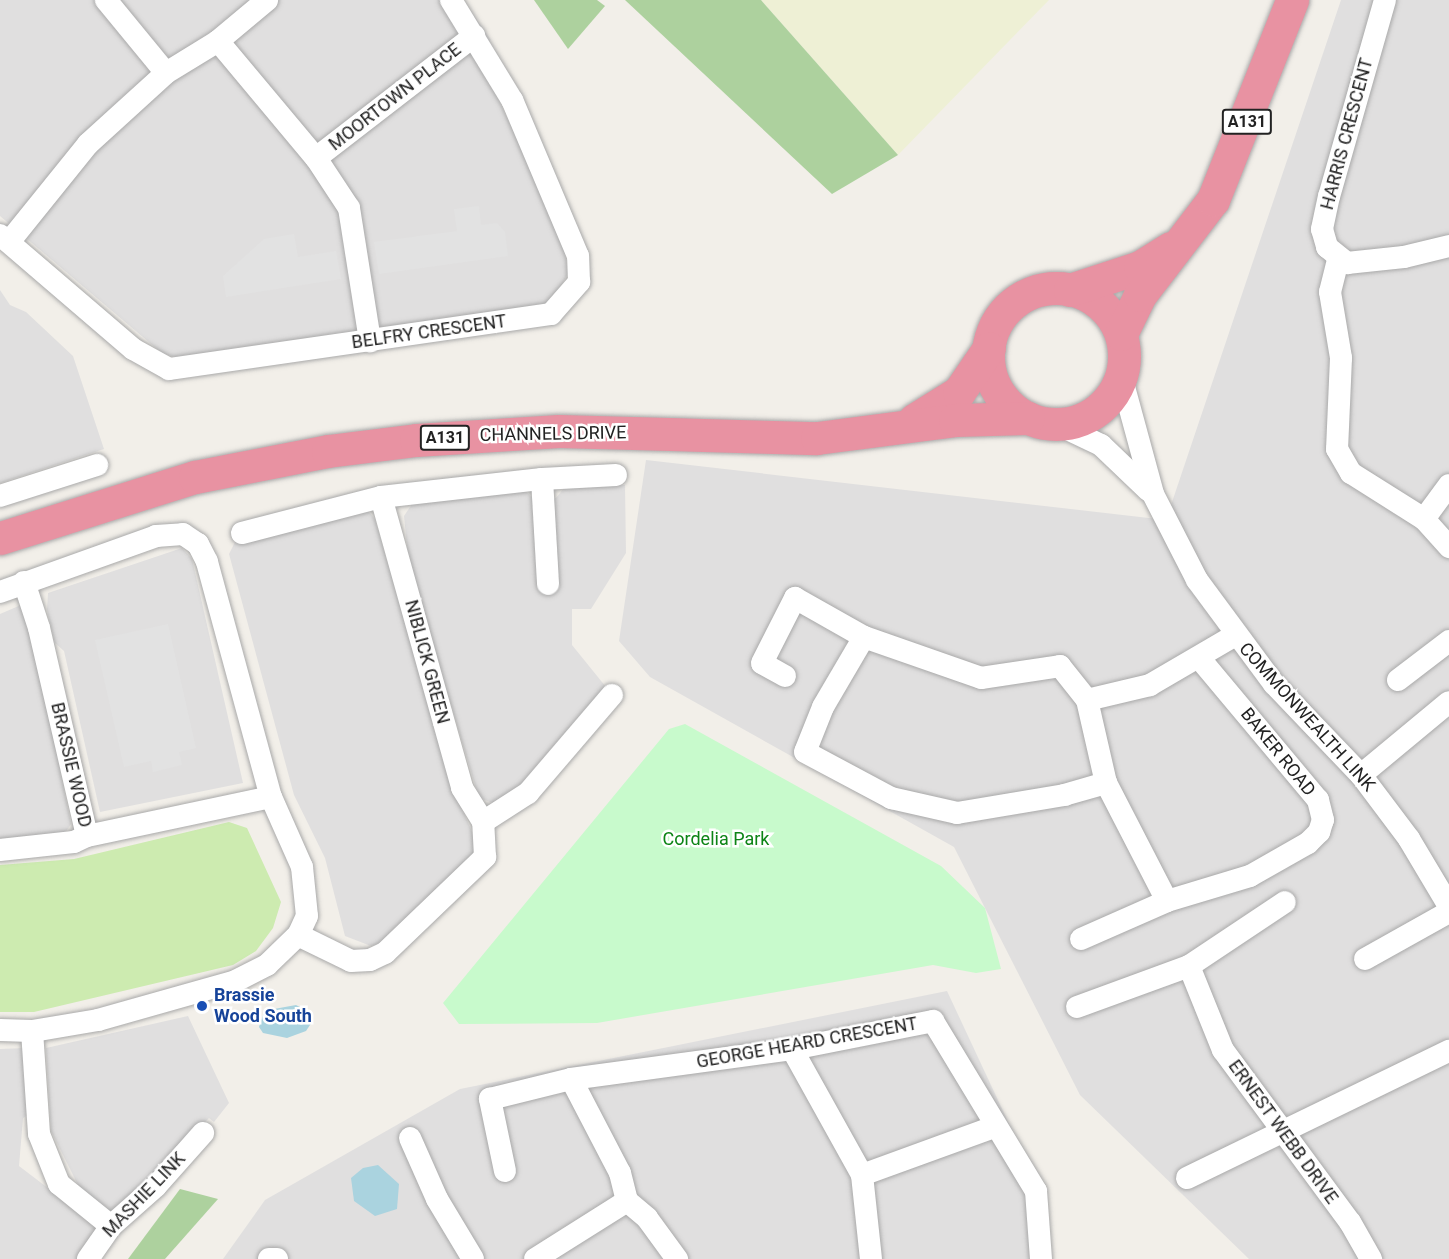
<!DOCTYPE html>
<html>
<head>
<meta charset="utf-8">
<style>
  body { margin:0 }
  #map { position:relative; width:1449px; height:1259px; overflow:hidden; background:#f2efe9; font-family:Roboto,sans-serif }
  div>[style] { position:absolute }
  .residential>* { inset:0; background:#e0dfdf }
  .farmland>* { inset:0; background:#eef0d5 }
  .grass>* { inset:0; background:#cdebb0 }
  .forest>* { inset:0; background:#add19e }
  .park>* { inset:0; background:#c8facc }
  .parking>* { inset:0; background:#e2e2e2 }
  .water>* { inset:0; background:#aad3df }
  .roads { filter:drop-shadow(0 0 2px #a9a9a9) drop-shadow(0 0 2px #a9a9a9) }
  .minor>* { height:22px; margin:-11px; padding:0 11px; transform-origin:11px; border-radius:11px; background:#fff }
  .highway>* { height:33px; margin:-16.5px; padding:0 16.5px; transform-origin:16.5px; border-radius:16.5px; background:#e892a2 }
  .highway>.ring { margin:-16.5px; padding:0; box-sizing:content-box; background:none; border:33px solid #e892a2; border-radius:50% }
  .dots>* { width:16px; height:16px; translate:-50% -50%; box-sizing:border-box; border:3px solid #fff; border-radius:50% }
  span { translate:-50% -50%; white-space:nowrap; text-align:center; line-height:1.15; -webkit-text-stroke:5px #fff; paint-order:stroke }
  .shield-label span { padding:2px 4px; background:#fff; border:2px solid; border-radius:4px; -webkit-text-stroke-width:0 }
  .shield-label { font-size:16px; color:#222; font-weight:700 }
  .street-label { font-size:18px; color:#222 }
  .park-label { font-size:18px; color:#0c8416 }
  .transit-label { font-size:18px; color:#164399; font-weight:700 }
  .left { translate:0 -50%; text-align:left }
</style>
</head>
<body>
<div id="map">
  <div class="residential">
    <i style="clip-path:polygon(0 0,463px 0,491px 40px,475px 50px,562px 234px,568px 273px,552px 304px,186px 359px,163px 354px,0 216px)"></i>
    <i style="clip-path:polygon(1341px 0,1449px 0,1449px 1259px,1249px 1259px,1080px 1095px,954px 847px,650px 677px,619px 641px,646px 460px,1166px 520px)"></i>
    <i style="clip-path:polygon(0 290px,10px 305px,26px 312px,73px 356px,104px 449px,0 483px)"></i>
    <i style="clip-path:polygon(625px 485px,626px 553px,591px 609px,572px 609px,572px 645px,606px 687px,522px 789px,496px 804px,479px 798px,409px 565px,404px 516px,412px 504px,524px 490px,535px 500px,556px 498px,565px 487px)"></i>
    <i style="clip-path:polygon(365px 508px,375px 519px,452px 786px,476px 841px,473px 856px,388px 941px,371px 946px,345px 936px,325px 858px,294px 795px,229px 554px,235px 542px)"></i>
    <i style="clip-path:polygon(182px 548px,192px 559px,243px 783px,100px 812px,64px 651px,54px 642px,47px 610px,48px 593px)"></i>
    <i style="clip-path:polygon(21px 605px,29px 615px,71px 824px,62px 837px,0 843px,0 614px)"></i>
    <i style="clip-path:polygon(947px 991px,1040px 1190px,1047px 1259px,223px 1259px,265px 1200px,460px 1089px)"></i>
    <i style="clip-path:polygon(188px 1016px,229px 1103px,214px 1122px,209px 1118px,117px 1210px,106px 1211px,82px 1193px,51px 1131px,46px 1048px)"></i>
    <i style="clip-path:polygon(26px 1048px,28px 1115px,23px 1118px,19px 1166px,95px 1224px,97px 1231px,77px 1259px,0 1259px,0 1049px)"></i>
  </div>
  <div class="farmland">
    <i style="clip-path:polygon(761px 0,1049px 0,898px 155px)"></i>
  </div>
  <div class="grass">
    <i style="clip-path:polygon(229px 822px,247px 828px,281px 902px,273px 928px,256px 951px,233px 965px,34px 1012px,0 1012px,0 865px,74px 859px)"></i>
  </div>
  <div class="forest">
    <i style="clip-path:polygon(534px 0,597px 0,605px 6px,568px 49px)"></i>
    <i style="clip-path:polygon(625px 0,761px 0,898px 155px,832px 194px)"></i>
    <i style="clip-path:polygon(180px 1189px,218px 1199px,165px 1259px,128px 1259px)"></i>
  </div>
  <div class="park">
    <i style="clip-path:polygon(685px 724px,941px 866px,985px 908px,1001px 969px,976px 973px,933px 965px,597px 1023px,459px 1024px,443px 1003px,669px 729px)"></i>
  </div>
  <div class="parking">
    <i style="clip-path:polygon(479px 206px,481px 225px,497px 223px,505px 232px,508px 256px,379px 274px,374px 242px,457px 231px,454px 209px)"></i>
    <i style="clip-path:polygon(294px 234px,298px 257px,336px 251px,341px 279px,226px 297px,223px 276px,264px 239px)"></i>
    <i style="clip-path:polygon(168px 624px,196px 748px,179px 752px,182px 765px,153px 772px,151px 761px,124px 767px,95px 640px)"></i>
  </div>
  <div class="water">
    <i style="clip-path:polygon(296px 1005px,309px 1012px,312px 1022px,306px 1031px,287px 1038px,263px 1033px,259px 1027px,263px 1015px,274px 1009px)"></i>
    <i style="clip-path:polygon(378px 1165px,399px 1184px,397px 1209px,375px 1216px,354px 1201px,351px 1178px,363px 1168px)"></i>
  </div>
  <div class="roads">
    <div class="minor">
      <i style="left:106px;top:0;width:94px;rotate:50.6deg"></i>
      <i style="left:1385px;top:0;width:204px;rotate:105.9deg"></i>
      <i style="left:1329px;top:196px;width:34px;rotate:102deg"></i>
      <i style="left:1322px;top:229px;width:19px;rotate:74deg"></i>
      <i style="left:1327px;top:247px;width:26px;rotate:39deg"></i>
      <i style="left:1347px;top:263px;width:57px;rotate:-6deg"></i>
      <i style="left:1404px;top:257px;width:46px;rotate:-13.7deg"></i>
      <i style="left:218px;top:41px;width:153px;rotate:50.1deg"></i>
      <i style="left:316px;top:158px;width:60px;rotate:56.6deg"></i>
      <i style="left:349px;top:208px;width:135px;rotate:81deg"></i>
      <i style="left:316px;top:158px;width:200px;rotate:-37.7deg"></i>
      <i style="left:0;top:235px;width:175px;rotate:40.6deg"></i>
      <i style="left:133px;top:349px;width:41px;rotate:29.1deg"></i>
      <i style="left:169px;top:369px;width:386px;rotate:-8.2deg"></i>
      <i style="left:551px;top:314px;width:43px;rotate:-48.8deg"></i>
      <i style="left:579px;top:282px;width:26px;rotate:-92deg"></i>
      <i style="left:578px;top:256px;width:169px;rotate:-112.9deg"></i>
      <i style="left:512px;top:100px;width:117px;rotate:-121.4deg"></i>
      <i style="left:9px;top:242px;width:126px;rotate:-51.1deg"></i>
      <i style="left:88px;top:144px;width:105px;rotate:-42.3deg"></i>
      <i style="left:166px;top:73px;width:61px;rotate:-31.6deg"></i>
      <i style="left:218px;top:41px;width:64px;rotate:-39.9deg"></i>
      <i style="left:1338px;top:260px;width:33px;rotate:104deg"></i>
      <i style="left:1330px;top:292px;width:67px;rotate:80.5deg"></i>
      <i style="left:1341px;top:358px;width:91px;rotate:92.5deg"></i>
      <i style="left:1337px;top:449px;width:28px;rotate:60deg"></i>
      <i style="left:1351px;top:473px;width:86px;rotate:32.2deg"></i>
      <i style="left:1424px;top:519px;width:38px;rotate:48deg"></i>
      <i style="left:1121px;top:376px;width:122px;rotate:74.8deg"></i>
      <i style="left:1153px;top:494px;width:97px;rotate:62.9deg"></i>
      <i style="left:1197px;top:580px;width:129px;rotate:53.5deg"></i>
      <i style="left:1274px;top:684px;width:126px;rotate:46.3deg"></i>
      <i style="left:1361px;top:775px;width:80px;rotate:53.1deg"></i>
      <i style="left:1409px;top:839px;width:78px;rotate:59.2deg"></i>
      <i style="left:1057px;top:424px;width:49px;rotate:25.5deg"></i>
      <i style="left:1101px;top:445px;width:66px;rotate:43.8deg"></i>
      <i style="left:542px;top:479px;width:105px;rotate:86.7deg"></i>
      <i style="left:0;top:496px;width:102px;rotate:-17.7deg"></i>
      <i style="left:381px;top:497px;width:302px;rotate:74.4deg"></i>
      <i style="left:462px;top:788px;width:40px;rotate:58deg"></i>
      <i style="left:1424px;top:519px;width:42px;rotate:-53.7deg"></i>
      <i style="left:242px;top:533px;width:144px;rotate:-14.5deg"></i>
      <i style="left:381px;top:497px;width:162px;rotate:-6.4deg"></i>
      <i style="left:542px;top:479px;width:74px;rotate:-3.1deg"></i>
      <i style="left:24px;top:582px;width:48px;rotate:71.9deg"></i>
      <i style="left:39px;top:628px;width:213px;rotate:77deg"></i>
      <i style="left:87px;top:836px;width:188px;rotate:-12deg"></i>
      <i style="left:0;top:592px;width:166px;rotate:-19.7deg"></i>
      <i style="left:156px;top:536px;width:27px;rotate:-4deg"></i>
      <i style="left:183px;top:534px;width:18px;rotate:34deg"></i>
      <i style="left:198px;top:544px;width:20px;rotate:63deg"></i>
      <i style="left:207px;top:562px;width:244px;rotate:74.8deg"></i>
      <i style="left:271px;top:797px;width:77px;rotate:66.1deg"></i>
      <i style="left:302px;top:867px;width:49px;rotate:84.2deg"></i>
      <i style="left:307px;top:916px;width:21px;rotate:115deg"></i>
      <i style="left:298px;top:935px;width:43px;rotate:135.9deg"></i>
      <i style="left:267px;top:965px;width:35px;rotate:153deg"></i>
      <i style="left:236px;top:981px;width:143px;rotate:164.2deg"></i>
      <i style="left:98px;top:1020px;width:67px;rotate:170.5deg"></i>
      <i style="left:32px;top:1031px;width:32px;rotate:-178deg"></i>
      <i style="left:864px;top:637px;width:81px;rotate:120.4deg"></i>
      <i style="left:823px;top:707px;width:48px;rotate:111.8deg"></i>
      <i style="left:805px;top:752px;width:98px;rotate:28.1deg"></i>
      <i style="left:891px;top:798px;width:68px;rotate:12.8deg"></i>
      <i style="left:957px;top:813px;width:109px;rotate:-9.5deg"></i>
      <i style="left:1064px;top:795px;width:44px;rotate:-15.9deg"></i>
      <i style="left:785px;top:676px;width:26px;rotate:-151deg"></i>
      <i style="left:762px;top:663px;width:73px;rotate:-63.1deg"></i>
      <i style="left:795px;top:598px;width:79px;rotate:29.5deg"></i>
      <i style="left:864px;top:637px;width:124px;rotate:19.3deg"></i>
      <i style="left:981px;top:678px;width:80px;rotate:-8.6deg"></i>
      <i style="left:1060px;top:666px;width:43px;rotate:51.5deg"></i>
      <i style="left:1398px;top:680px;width:64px;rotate:-37.4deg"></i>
      <i style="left:1361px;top:775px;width:114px;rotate:-39.7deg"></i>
      <i style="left:0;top:850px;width:74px;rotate:-6.2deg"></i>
      <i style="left:74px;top:842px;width:14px;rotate:-25deg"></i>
      <i style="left:1167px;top:901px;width:133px;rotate:-117.3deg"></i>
      <i style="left:1106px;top:783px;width:85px;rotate:-102.9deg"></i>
      <i style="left:1087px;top:700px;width:65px;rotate:-13.4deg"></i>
      <i style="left:1150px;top:685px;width:97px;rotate:-30.3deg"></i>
      <i style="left:298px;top:935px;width:59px;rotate:26.1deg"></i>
      <i style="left:351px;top:961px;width:19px;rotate:-3deg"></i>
      <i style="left:370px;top:960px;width:17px;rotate:-25deg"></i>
      <i style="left:385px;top:953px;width:139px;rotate:-43.8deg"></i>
      <i style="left:485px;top:857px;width:35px;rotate:-93deg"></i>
      <i style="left:483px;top:822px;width:54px;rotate:-32.8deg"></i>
      <i style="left:528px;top:793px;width:129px;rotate:-49.4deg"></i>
      <i style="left:1081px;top:939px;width:94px;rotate:-23.8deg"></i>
      <i style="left:1167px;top:901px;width:87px;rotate:-16.8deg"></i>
      <i style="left:1250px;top:876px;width:67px;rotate:-29.6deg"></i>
      <i style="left:1308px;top:843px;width:16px;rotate:-45deg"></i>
      <i style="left:1319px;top:832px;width:13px;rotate:-72deg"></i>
      <i style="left:1323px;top:820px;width:21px;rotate:-104deg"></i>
      <i style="left:1318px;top:800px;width:184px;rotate:-129.9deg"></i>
      <i style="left:1365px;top:959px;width:96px;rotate:-29.2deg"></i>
      <i style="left:1189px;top:966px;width:91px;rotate:68deg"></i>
      <i style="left:1223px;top:1050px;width:214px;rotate:53.6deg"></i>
      <i style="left:1350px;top:1222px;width:43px;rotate:60.4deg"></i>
      <i style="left:1077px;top:1007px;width:119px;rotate:-20.1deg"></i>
      <i style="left:1189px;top:966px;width:115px;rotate:-33.7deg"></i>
      <i style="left:32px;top:1031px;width:103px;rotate:86.1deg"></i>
      <i style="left:39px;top:1134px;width:54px;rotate:68.2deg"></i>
      <i style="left:59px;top:1184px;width:67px;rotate:38.9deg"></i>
      <i style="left:792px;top:1049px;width:144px;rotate:60.9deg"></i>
      <i style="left:862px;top:1175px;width:84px;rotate:83.9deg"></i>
      <i style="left:410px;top:1138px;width:67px;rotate:66.1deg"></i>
      <i style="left:437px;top:1199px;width:70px;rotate:59deg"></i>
      <i style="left:505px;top:1171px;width:74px;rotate:-101.8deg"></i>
      <i style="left:490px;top:1099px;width:83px;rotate:-13.9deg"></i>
      <i style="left:571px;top:1079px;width:223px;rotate:-7.7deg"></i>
      <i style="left:792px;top:1049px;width:144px;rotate:-11.2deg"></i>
      <i style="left:933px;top:1021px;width:199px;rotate:58.8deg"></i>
      <i style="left:1036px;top:1191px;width:68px;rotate:85.8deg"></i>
      <i style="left:862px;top:1175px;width:140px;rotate:-20deg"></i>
      <i style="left:1187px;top:1178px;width:291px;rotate:-25.9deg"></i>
      <i style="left:627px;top:1201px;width:26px;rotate:40deg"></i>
      <i style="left:647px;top:1218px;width:51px;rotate:53.8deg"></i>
      <i style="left:88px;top:1259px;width:40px;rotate:-55.1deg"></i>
      <i style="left:111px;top:1226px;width:60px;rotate:-41.6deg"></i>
      <i style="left:156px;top:1186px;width:71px;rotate:-48.4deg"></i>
      <i style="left:269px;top:1259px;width:8px"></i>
      <i style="left:535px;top:1259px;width:109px;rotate:-32.2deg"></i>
      <i style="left:627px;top:1201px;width:29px;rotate:-104deg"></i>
      <i style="left:620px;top:1173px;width:106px;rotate:-117.5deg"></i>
    </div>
    <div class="highway">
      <i class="ring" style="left:988px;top:288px;width:103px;height:103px"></i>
      <i style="left:1070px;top:290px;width:74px;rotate:-18.2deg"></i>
      <i style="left:1140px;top:267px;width:36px;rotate:-32deg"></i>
      <i style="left:1121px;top:334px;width:43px;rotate:-64deg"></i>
      <i style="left:1140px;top:295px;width:120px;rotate:-52.5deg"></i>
      <i style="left:1213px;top:200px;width:215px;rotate:-68.4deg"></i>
      <i style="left:914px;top:420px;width:53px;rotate:-31.9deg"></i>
      <i style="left:959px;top:392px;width:53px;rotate:-55.7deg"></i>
      <i style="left:0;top:538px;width:204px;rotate:-17.4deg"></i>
      <i style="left:195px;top:477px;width:136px;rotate:-11.1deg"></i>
      <i style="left:328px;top:451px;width:89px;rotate:-7.1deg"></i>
      <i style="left:416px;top:440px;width:143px;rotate:-3.6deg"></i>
      <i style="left:559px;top:431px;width:258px;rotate:1.6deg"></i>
      <i style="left:817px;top:438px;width:139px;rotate:-7.4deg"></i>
      <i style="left:955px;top:420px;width:73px;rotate:-1.6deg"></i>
    </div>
  </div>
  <div class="dots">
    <i style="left:202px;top:1006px;background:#1a4fb4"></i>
  </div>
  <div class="shield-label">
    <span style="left:1247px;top:122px">A131</span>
    <span style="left:445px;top:438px">A131</span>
  </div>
  <div class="street-label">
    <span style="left:395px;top:97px;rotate:-38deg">MOORTOWN PLACE</span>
    <span style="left:1347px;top:134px;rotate:-75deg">HARRIS CRESCENT</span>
    <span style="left:429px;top:332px;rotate:-8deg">BELFRY CRESCENT</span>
    <span style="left:553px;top:434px;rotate:-1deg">CHANNELS DRIVE</span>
    <span style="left:427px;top:662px;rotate:75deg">NIBLICK GREEN</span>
    <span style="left:1307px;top:717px;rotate:48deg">COMMONWEALTH LINK</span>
    <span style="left:1278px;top:752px;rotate:51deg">BAKER ROAD</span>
    <span style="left:71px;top:765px;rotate:77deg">BRASSIE WOOD</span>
    <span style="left:807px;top:1043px;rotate:-10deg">GEORGE HEARD CRESCENT</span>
    <span style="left:1283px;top:1132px;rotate:54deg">ERNEST WEBB DRIVE</span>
    <span style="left:144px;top:1195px;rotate:-46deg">MASHIE LINK</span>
  </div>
  <div class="park-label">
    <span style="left:716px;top:839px">Cordelia Park</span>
  </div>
  <div class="transit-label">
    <span class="left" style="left:214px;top:1006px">Brassie<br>Wood South</span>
  </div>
</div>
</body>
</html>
